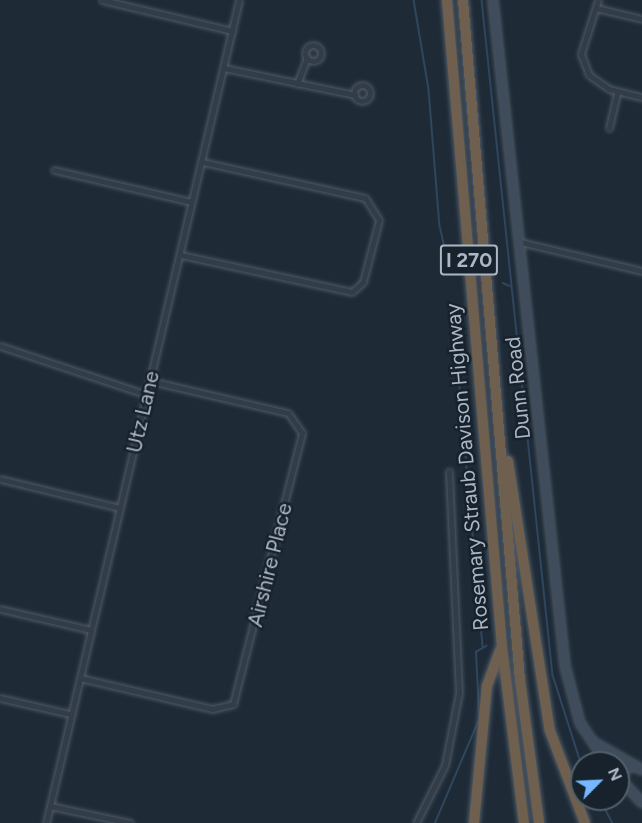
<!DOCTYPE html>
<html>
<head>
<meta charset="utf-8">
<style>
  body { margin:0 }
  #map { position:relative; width:642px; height:823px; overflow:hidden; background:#1e2b37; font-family:Figtree,sans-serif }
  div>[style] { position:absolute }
  .stream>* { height:1.5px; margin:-0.75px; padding:0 0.75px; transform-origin:0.75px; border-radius:0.75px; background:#2f465e }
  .roads { filter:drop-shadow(0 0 2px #4f5a66) drop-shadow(0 0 2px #4f5a66) }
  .street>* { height:5px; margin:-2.5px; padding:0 2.5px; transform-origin:2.5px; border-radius:2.5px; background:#323d48 }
  .street>.ring { margin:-2.5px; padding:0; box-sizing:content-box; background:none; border:5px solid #323d48; border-radius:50% }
  .secondary>* { height:8px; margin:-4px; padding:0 4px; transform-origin:4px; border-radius:4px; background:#3f4c5b }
  .highway>* { height:10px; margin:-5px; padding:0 5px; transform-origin:5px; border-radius:5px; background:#6e5f4e }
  span { translate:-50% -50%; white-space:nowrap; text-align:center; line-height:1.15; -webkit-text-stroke:5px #17222c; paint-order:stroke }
  .shield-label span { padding:2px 4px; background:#17222c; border:2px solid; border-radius:4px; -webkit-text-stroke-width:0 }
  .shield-label { font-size:20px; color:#abb7c5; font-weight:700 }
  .street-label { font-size:21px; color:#abb7c5 }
  .north { position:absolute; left:570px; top:751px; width:60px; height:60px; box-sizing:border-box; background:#17222c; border:2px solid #525e69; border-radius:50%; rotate:66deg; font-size:16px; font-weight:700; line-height:24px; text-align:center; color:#abb7c5 }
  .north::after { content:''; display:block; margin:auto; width:21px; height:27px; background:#77b7fe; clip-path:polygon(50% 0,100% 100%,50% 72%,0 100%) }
</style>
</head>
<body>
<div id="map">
  <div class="stream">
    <i style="left:414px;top:0;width:91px;rotate:80.5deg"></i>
    <i style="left:429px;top:90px;width:136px;rotate:85.4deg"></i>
    <i style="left:440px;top:226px;width:23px;rotate:77deg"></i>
    <i style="left:445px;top:248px;width:18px;rotate:49deg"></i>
    <i style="left:482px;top:0;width:679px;rotate:84deg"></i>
    <i style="left:553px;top:675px;width:96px;rotate:72.3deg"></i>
    <i style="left:503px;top:283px;width:8px;rotate:23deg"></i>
    <i style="left:458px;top:366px;width:282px;rotate:84.9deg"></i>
    <i style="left:479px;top:715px;width:63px;rotate:-92.7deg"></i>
    <i style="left:476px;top:652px;width:12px;rotate:-31deg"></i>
    <i style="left:600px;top:799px;width:27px;rotate:62deg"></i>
    <i style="left:435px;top:823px;width:110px;rotate:-66.9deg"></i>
  </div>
  <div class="roads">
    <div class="street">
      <i style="left:102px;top:0;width:134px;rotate:13.4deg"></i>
      <i style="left:598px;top:0;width:57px;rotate:107.5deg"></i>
      <i style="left:581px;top:54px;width:22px;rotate:69deg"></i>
      <i style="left:589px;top:75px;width:24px;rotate:35deg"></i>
      <i style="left:609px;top:89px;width:34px;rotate:14deg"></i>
      <i style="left:596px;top:8px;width:47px;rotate:13.4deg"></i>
      <i class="ring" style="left:305px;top:45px;width:11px;height:11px"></i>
      <i style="left:224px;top:68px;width:134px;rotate:11.6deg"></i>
      <i style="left:297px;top:84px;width:28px;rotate:-69deg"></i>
      <i class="ring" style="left:354px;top:85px;width:11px;height:11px"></i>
      <i style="left:609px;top:128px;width:37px;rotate:-77deg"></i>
      <i style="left:54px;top:170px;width:141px;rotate:13.1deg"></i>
      <i style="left:520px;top:242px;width:125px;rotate:13.4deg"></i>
      <i style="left:181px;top:255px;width:175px;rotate:12.2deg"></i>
      <i style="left:352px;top:292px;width:15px;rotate:-42deg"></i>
      <i style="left:363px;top:282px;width:64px;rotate:-75.5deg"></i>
      <i style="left:379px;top:220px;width:26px;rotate:-122deg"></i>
      <i style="left:365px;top:198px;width:167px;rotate:-167.5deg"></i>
      <i style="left:0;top:346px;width:155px;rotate:18.4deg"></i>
      <i style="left:0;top:479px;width:123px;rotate:13.6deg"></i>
      <i style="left:0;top:609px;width:93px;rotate:13deg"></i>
      <i style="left:80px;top:678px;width:136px;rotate:13.2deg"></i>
      <i style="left:212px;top:709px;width:22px;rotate:-13deg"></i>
      <i style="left:233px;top:704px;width:280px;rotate:-75.7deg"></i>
      <i style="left:302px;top:433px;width:24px;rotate:-125deg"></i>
      <i style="left:288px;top:413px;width:142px;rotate:-166.9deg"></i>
      <i style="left:0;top:698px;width:72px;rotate:12.9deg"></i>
      <i style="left:50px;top:806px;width:82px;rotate:12deg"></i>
      <i style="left:46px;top:823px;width:845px;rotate:-76.8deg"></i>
      <i style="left:416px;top:823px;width:65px;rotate:-63.4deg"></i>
      <i style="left:445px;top:765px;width:73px;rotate:-79deg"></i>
      <i style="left:459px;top:693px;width:222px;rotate:-92.6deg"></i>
    </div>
    <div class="secondary">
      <i style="left:493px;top:0;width:670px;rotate:83.83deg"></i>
      <i style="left:565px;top:666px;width:59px;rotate:75.3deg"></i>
      <i style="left:580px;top:723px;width:48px;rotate:56deg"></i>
      <i style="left:593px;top:742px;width:56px;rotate:29.7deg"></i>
      <i style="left:618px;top:777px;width:35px;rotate:47deg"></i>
      <i style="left:623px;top:783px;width:15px;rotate:-86deg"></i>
      <i style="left:624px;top:768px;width:12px;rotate:-9deg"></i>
    </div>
    <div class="highway">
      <i style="left:447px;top:0;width:649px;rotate:85.14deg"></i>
      <i style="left:502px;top:647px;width:177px;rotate:82.9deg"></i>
      <i style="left:463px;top:0;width:682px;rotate:85.21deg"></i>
      <i style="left:520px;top:680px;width:144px;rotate:82.4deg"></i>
      <i style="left:508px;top:461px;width:273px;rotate:81.2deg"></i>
      <i style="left:550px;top:731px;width:98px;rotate:69.2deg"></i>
      <i style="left:474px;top:823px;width:138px;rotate:-84.6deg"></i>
      <i style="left:487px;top:686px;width:38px;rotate:-70deg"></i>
    </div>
  </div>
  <div class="shield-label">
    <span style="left:469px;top:260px">I 270</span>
  </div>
  <div class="street-label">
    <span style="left:518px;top:388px;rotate:-96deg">Dunn Road</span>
    <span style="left:143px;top:412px;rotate:-77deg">Utz Lane</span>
    <span style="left:467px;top:467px;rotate:-95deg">Rosemary Straub Davison Highway</span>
    <span style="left:270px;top:565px;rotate:-76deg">Airshire Place</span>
  </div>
  <div class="north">N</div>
</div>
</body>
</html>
